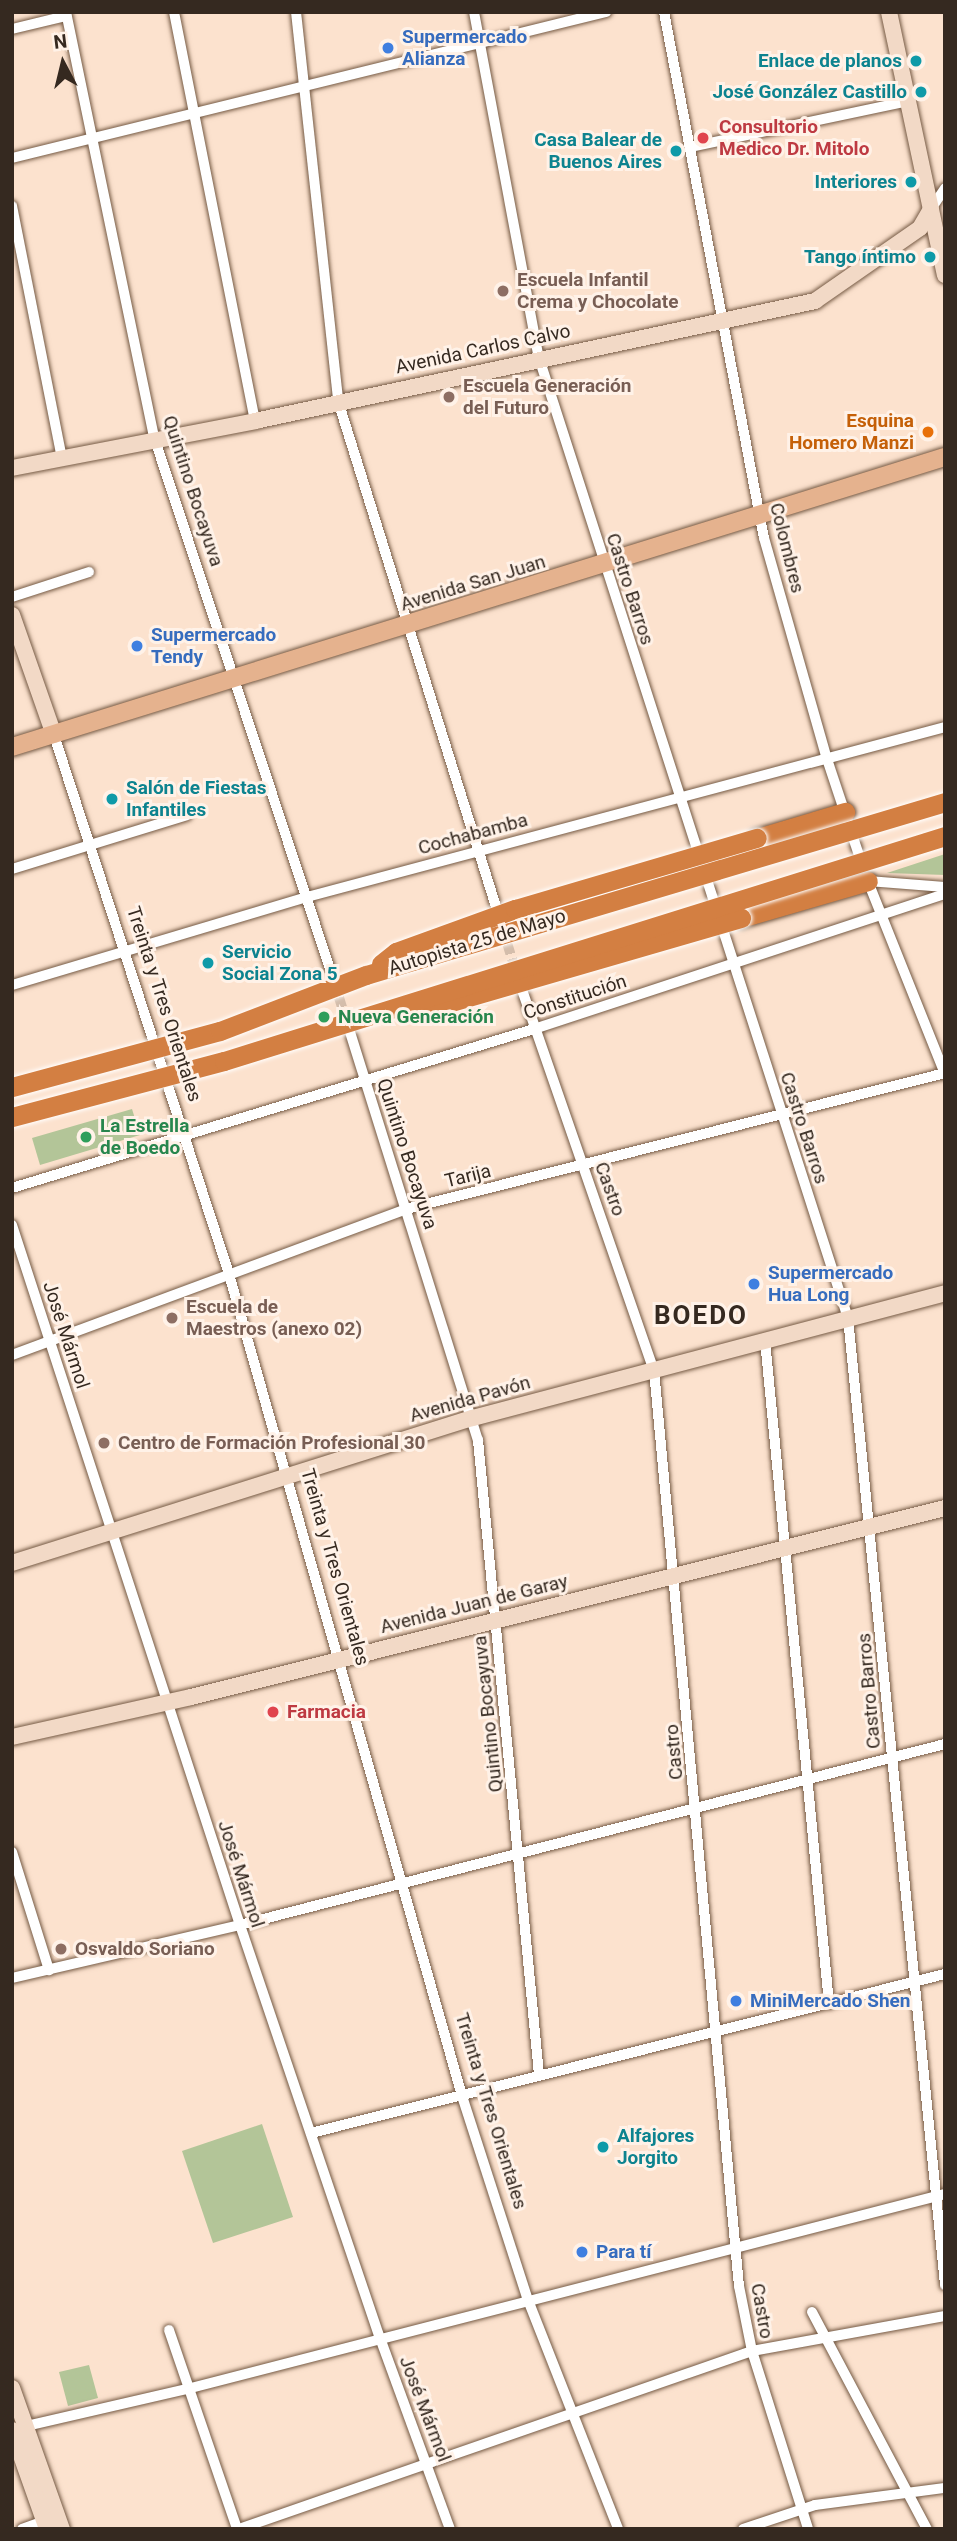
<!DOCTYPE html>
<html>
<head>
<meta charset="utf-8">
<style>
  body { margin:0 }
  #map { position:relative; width:957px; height:2541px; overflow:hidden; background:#fce2ce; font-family:Roboto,sans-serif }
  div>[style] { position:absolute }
  .green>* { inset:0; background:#b3c598 }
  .street-tunnel>* { height:10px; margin-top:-5px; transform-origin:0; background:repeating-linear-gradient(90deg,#d4bdab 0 10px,transparent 0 15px) }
  .roads { filter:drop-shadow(0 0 2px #755a44) drop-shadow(0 0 2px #755a44) }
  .street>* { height:10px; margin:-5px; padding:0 5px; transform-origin:5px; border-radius:5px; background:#fff }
  .secondary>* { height:16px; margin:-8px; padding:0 8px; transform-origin:8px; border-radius:8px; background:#f2d9c6 }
  .primary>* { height:18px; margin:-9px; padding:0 9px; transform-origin:9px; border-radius:9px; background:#e5b28e }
  .highway>* { height:19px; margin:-9.5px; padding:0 9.5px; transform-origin:9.5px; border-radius:9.5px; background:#d37f42 }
  .bridges { filter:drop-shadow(0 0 2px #fff) drop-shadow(0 0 2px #fff) }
  .highway-bridge>* { height:19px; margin:-9.5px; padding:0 9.5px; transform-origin:9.5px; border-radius:9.5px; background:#d37f42 }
  .dots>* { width:19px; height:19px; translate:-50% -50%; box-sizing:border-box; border:4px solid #fff2e8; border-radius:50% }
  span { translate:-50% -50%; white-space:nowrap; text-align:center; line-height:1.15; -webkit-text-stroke:6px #fff2e8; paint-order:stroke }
  .shop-label { font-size:19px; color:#366cbe; font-weight:700 }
  .left { translate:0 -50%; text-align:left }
  .culture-label { font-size:19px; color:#0d838f; font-weight:700 }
  .right { translate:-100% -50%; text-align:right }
  .health-label { font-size:19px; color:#be3a42; font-weight:700 }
  .education-label { font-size:19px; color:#785e54; font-weight:700 }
  .street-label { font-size:19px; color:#352920 }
  .food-label { font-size:19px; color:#c56008; font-weight:700 }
  .leisure-label { font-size:19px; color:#27864d; font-weight:700 }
  .district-label { font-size:26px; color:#352920; font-weight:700; letter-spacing:2px }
  .frame { position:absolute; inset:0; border:14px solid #352920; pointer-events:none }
  .north { position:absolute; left:28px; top:28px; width:70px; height:70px; -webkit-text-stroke:5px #fff2e8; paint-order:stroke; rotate:353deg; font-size:19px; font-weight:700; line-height:28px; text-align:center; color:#352920 }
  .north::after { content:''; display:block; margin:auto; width:24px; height:32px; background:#352920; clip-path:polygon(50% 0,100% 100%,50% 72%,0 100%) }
</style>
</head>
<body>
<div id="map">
  <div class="green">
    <i style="clip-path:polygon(945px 854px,945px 875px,887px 873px)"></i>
    <i style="clip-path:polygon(132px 1109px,140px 1135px,40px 1165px,32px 1138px)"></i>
    <i style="clip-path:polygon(262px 2124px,293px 2217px,213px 2243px,182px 2151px)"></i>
    <i style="clip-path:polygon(89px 2365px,98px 2398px,68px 2406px,59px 2372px)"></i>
  </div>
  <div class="street-tunnel">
    <i style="left:503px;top:930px;width:47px;rotate:72.7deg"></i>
    <i style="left:330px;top:969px;width:60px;rotate:72.5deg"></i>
  </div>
  <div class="roads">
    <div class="street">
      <i style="left:66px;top:12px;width:437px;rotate:78.3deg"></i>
      <i style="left:155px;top:440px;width:557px;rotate:71.7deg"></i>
      <i style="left:174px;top:12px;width:417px;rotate:78.8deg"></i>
      <i style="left:296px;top:12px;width:391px;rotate:83.8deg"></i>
      <i style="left:338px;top:401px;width:533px;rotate:72.65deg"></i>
      <i style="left:474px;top:12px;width:352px;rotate:79.4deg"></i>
      <i style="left:539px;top:358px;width:1009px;rotate:72.16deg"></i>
      <i style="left:848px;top:1318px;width:972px;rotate:84.27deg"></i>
      <i style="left:664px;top:12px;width:535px;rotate:79.24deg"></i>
      <i style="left:764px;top:538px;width:230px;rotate:74.1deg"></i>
      <i style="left:827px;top:759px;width:111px;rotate:71.6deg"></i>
      <i style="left:12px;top:29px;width:56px;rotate:-13.5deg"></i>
      <i style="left:690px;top:147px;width:224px;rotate:-11.9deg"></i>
      <i style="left:12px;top:158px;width:612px;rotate:-13.81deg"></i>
      <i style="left:12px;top:206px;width:257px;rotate:78.8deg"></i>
      <i style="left:931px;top:209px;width:25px;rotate:-56deg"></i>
      <i style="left:12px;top:597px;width:81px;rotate:-18deg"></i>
      <i style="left:54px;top:735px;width:567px;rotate:72.01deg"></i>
      <i style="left:229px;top:1274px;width:854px;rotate:74.17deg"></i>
      <i style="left:462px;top:2096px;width:214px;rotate:72.1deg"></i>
      <i style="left:528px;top:2300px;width:246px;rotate:68.5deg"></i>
      <i style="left:12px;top:869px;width:183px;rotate:-17.1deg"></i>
      <i style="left:867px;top:879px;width:210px;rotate:68.2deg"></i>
      <i style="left:868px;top:881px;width:77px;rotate:4.5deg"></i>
      <i style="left:520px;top:984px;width:409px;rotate:70.9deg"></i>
      <i style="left:654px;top:1370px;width:920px;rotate:84.7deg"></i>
      <i style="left:739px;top:2286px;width:66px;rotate:78.7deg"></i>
      <i style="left:752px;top:2351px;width:187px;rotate:72.5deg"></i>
      <i style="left:12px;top:985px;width:308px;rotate:-16.6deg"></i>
      <i style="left:307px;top:897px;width:660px;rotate:-14.92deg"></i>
      <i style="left:350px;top:1032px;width:428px;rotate:72.6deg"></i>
      <i style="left:478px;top:1440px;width:638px;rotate:84.51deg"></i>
      <i style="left:12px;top:1188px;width:546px;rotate:-16.94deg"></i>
      <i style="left:534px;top:1029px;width:433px;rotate:-18.2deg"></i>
      <i style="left:12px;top:1225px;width:736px;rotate:71.96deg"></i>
      <i style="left:240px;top:1925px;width:436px;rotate:71.3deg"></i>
      <i style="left:380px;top:2338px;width:203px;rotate:69.9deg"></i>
      <i style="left:765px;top:1340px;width:667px;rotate:84.49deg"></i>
      <i style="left:12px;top:1355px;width:420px;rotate:-20.3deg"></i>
      <i style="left:406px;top:1209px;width:556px;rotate:-14.16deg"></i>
      <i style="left:12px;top:1852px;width:124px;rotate:72.6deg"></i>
      <i style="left:12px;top:1978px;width:234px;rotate:-13.1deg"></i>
      <i style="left:240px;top:1925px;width:728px;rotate:-14.4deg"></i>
      <i style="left:311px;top:2133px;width:654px;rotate:-14.08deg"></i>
      <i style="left:812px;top:2312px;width:246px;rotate:62.1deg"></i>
      <i style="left:169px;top:2330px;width:210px;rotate:71.1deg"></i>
      <i style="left:22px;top:2427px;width:169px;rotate:-13deg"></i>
      <i style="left:187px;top:2389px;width:783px;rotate:-14.43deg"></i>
      <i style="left:22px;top:2529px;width:29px;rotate:-20deg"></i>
      <i style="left:239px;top:2529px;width:543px;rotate:-19.14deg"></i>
      <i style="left:752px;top:2351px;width:196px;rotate:-10.3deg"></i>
      <i style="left:743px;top:2529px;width:76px;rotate:-18.4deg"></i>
      <i style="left:815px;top:2505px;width:131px;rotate:-7.5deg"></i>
    </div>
    <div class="secondary">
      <i style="left:889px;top:12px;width:269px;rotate:78deg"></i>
      <i style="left:12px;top:468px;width:248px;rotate:-10.9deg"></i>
      <i style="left:255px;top:421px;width:573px;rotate:-12.09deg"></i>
      <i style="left:815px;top:301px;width:128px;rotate:-34.8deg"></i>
      <i style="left:920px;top:228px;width:22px;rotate:-60deg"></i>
      <i style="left:12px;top:615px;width:127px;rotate:70.7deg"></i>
      <i style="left:12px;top:1563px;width:483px;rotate:-17.5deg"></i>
      <i style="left:473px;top:1418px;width:488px;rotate:-14.8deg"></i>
      <i style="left:12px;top:1737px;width:183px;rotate:-12.6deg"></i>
      <i style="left:191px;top:1697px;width:777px;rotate:-14.07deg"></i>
      <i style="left:12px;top:2388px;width:150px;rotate:70.5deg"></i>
      <i style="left:12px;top:2430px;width:105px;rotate:70.5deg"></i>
    </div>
    <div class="primary">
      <i style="left:12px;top:747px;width:977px;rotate:-17.27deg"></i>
    </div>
    <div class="highway">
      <i style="left:757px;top:838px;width:92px;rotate:-16.5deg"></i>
      <i style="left:741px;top:918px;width:132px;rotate:-16.2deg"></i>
    </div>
  </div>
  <div class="bridges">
    <div class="highway-bridge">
      <i style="left:381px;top:964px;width:19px;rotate:-39deg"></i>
      <i style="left:396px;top:952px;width:127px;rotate:-19.9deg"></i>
      <i style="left:515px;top:909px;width:252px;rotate:-16.4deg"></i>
      <i style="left:431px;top:1008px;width:323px;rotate:-16.2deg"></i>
      <i style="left:12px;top:1087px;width:215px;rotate:-15.1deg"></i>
      <i style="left:220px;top:1031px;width:156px;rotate:-21deg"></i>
      <i style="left:366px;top:975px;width:604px;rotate:-16.64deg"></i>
      <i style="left:12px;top:1117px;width:219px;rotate:-14.8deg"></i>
      <i style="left:224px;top:1061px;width:755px;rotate:-17.33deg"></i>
    </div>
  </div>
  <div class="dots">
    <i style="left:388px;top:48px;background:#3f7fe0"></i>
    <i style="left:916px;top:61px;background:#0f9aa8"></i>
    <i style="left:921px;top:92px;background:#0f9aa8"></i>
    <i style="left:703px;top:138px;background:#e0444e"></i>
    <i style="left:676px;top:151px;background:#0f9aa8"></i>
    <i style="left:911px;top:182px;background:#0f9aa8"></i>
    <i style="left:930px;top:257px;background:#0f9aa8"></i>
    <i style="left:503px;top:291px;background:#8d6e63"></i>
    <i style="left:449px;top:397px;background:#8d6e63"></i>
    <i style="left:928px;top:432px;background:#e8710a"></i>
    <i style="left:137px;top:646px;background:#3f7fe0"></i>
    <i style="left:112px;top:799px;background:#0f9aa8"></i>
    <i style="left:208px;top:963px;background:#0f9aa8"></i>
    <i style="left:324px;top:1017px;background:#2e9e5b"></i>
    <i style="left:86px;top:1137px;background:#2e9e5b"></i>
    <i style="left:754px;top:1284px;background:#3f7fe0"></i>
    <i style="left:172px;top:1318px;background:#8d6e63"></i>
    <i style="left:104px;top:1443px;background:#8d6e63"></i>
    <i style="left:273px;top:1712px;background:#e0444e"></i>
    <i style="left:61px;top:1949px;background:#8d6e63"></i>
    <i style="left:736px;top:2001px;background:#3f7fe0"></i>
    <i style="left:603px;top:2147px;background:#0f9aa8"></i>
    <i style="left:582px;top:2252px;background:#3f7fe0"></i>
  </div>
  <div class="shop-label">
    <span class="left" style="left:402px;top:48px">Supermercado<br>Alianza</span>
    <span class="left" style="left:151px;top:646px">Supermercado<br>Tendy</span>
    <span class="left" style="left:768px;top:1284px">Supermercado<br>Hua Long</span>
    <span class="left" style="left:750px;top:2001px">MiniMercado Shen</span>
    <span class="left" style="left:596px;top:2252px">Para tí</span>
  </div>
  <div class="culture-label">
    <span class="right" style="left:902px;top:61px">Enlace de planos</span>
    <span class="right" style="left:907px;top:92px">José González Castillo</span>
    <span class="right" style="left:662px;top:151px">Casa Balear de<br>Buenos Aires</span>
    <span class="right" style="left:897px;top:182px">Interiores</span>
    <span class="right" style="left:916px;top:257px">Tango íntimo</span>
    <span class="left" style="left:126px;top:799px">Salón de Fiestas<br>Infantiles</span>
    <span class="left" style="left:222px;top:963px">Servicio<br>Social Zona 5</span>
    <span class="left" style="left:617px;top:2147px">Alfajores<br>Jorgito</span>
  </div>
  <div class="health-label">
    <span class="left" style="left:719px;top:138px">Consultorio<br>Medico Dr. Mitolo</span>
    <span class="left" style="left:287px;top:1712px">Farmacia</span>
  </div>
  <div class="education-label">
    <span class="left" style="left:517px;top:291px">Escuela Infantil<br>Crema y Chocolate</span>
    <span class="left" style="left:463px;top:397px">Escuela Generación<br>del Futuro</span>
    <span class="left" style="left:186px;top:1318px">Escuela de<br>Maestros (anexo 02)</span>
    <span class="left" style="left:118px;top:1443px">Centro de Formación Profesional 30</span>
    <span class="left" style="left:75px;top:1949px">Osvaldo Soriano</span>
  </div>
  <div class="street-label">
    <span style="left:483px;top:349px;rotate:-12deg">Avenida Carlos Calvo</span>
    <span style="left:193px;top:491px;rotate:72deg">Quintino Bocayuva</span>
    <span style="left:787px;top:548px;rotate:76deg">Colombres</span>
    <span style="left:473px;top:583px;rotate:-17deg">Avenida San Juan</span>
    <span style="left:630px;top:589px;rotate:72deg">Castro Barros</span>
    <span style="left:473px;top:834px;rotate:-15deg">Cochabamba</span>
    <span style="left:477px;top:942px;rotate:-17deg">Autopista 25 de Mayo</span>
    <span style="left:575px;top:997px;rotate:-18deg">Constitución</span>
    <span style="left:164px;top:1004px;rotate:72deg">Treinta y Tres Orientales</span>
    <span style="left:804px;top:1128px;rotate:72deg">Castro Barros</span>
    <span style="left:407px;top:1154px;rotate:72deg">Quintino Bocayuva</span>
    <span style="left:468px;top:1176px;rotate:-14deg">Tarija</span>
    <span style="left:610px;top:1189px;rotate:70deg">Castro</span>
    <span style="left:66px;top:1335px;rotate:72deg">José Mármol</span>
    <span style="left:470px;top:1399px;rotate:-16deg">Avenida Pavón</span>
    <span style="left:335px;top:1567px;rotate:74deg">Treinta y Tres Orientales</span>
    <span style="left:474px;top:1604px;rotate:-14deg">Avenida Juan de Garay</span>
    <span style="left:869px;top:1691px;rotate:-95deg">Castro Barros</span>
    <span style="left:488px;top:1714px;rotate:-96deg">Quintino Bocayuva</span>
    <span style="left:674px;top:1752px;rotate:-95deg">Castro</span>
    <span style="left:241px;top:1874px;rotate:72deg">José Mármol</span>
    <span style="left:491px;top:2111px;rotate:73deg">Treinta y Tres Orientales</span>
    <span style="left:762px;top:2311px;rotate:80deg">Castro</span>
    <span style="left:425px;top:2409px;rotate:69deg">José Mármol</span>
  </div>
  <div class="food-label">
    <span class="right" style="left:914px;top:432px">Esquina<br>Homero Manzi</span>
  </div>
  <div class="leisure-label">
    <span class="left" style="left:338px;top:1017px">Nueva Generación</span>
    <span class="left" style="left:100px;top:1137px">La Estrella<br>de Boedo</span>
  </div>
  <div class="district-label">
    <span style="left:701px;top:1316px">BOEDO</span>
  </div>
  <div class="frame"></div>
  <div class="north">N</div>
</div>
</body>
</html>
